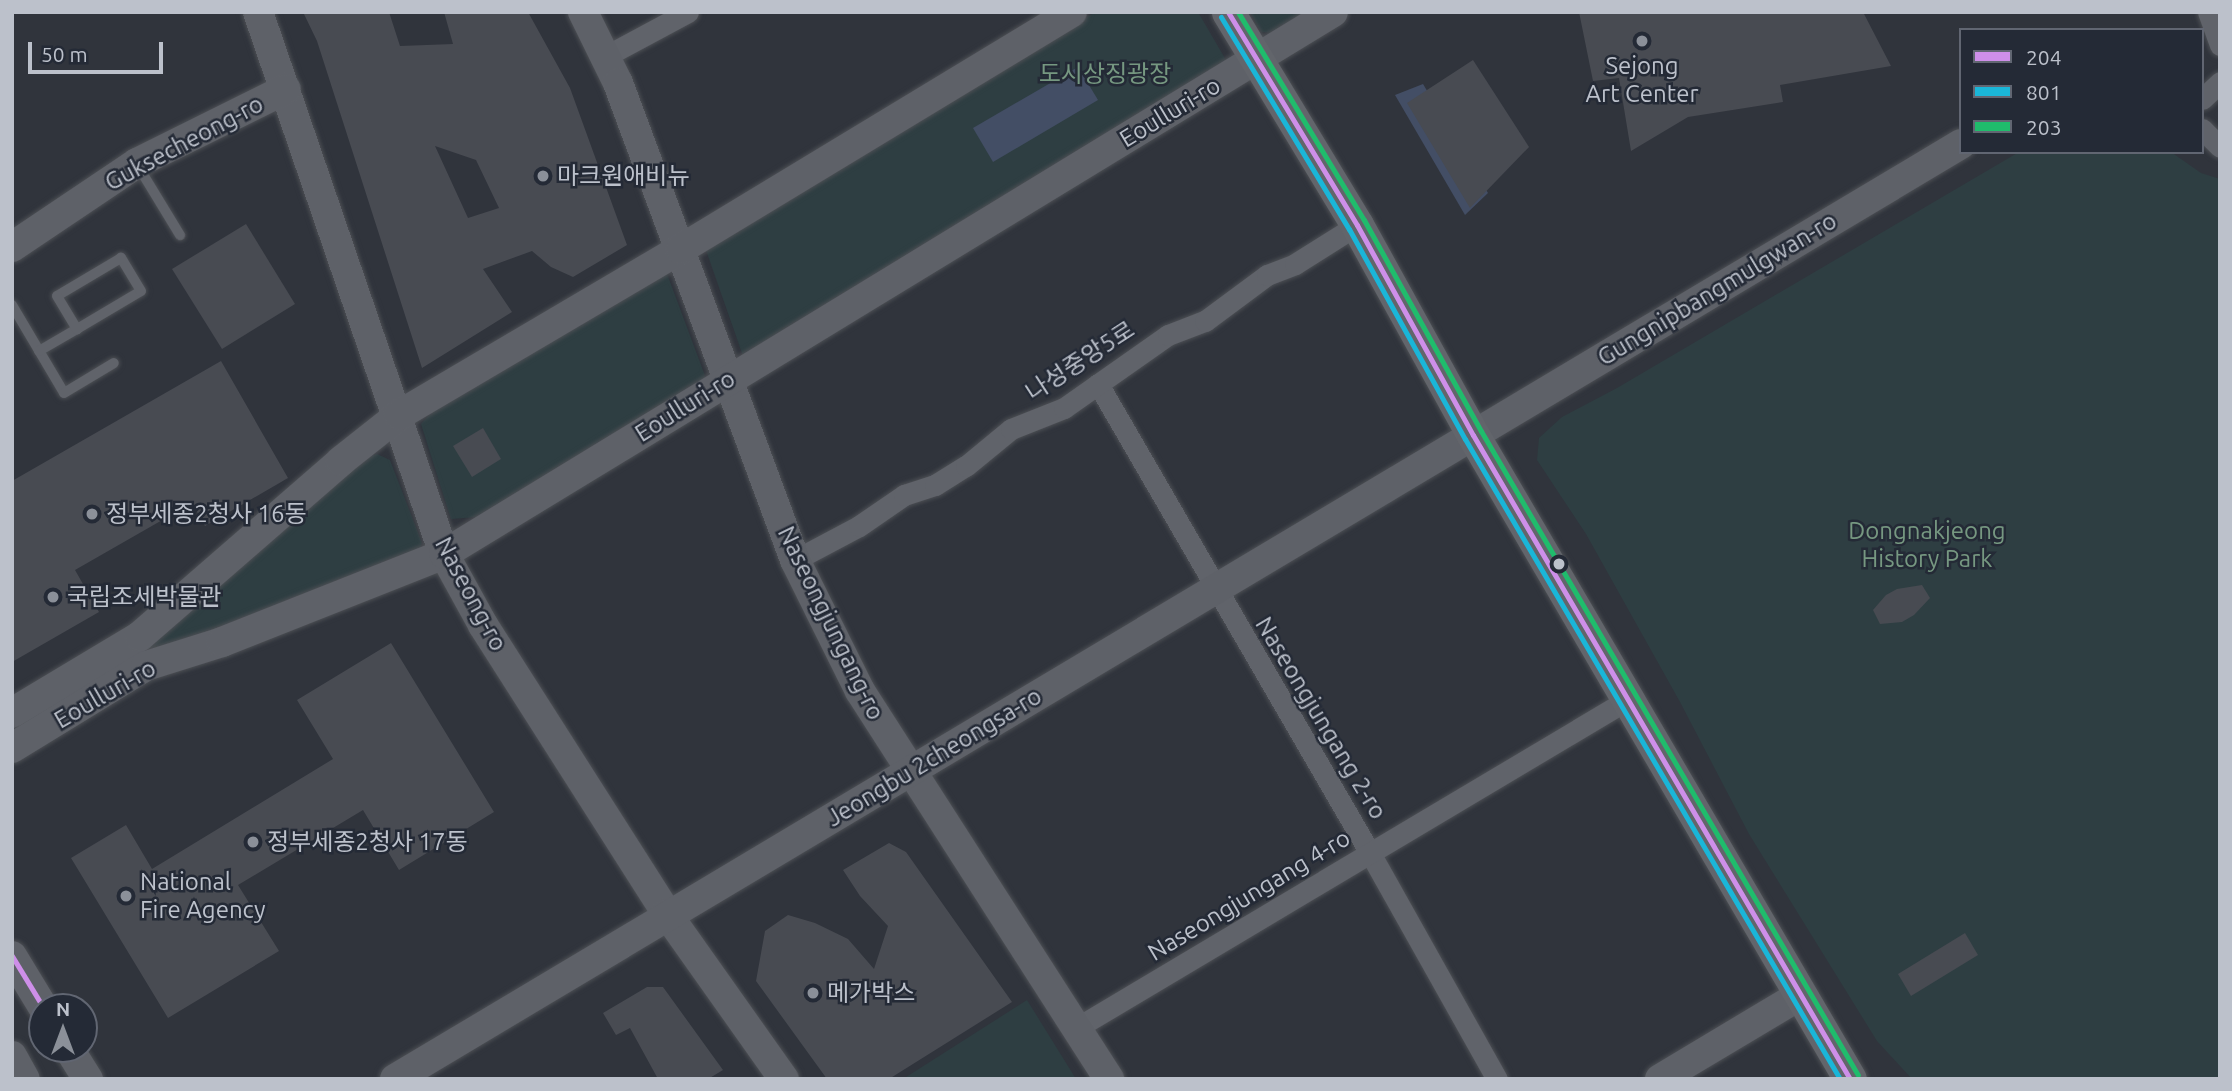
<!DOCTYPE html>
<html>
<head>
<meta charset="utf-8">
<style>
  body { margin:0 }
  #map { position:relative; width:2232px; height:1091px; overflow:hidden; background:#30343c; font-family:Ubuntu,"Noto Sans KR",sans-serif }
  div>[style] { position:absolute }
  .green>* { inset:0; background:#2e3e42 }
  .water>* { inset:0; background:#434e65 }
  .building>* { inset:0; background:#484b52 }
  .roads { filter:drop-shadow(0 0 2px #4c4f54) drop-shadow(0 0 2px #4c4f54) }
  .lane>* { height:10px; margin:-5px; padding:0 5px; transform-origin:5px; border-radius:5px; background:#60636a }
  .street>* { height:21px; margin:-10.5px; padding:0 10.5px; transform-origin:10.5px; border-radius:10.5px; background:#60636a }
  .secondary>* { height:30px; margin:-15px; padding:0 15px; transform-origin:15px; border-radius:15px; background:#5e6168 }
  .primary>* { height:33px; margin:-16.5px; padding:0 16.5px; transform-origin:16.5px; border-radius:16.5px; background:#62656b }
  .bus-1>* { height:5px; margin:-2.5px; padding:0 2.5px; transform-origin:2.5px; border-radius:2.5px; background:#ce8fe9 }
  .bus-2>* { height:5px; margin:-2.5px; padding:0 2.5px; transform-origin:2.5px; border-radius:2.5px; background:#1ab6d8 }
  .bus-3>* { height:5px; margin:-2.5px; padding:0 2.5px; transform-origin:2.5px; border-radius:2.5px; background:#20bc6c }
  .dots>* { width:19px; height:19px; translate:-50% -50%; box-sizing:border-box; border:4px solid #242a36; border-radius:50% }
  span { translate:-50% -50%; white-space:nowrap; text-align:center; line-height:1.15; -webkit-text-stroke:5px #242a36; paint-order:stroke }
  .poi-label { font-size:24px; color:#bcc1cb }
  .left { translate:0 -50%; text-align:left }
  .park-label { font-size:24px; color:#769881 }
  .street-label { font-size:24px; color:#bcc1cb }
  .frame { position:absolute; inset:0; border:14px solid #bcc1cb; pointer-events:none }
  .legend { position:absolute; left:1959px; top:28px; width:245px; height:126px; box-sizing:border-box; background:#242a36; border:2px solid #616672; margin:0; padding:9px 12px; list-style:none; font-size:21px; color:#bcc1cb }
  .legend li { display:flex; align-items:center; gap:14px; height:35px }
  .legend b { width:35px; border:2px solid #616672 }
  .north { position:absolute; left:28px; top:993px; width:70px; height:70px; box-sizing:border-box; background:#242a36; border:2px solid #616672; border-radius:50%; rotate:0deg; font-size:19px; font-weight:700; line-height:28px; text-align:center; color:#bcc1cb }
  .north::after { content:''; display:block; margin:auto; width:24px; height:32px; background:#8b9099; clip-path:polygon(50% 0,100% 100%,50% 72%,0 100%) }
  .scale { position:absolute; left:28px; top:42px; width:135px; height:32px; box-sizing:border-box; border:4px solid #bcc1cb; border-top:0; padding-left:9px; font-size:21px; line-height:24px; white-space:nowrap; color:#bcc1cb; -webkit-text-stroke:5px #242a36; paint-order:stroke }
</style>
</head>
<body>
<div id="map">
  <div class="green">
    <i style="clip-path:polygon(1095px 12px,1198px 12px,1230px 67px,745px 362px,706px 250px)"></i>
    <i style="clip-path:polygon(1250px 12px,1318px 12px,1275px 33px,1261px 32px)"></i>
    <i style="clip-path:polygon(2019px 152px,2171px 152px,2201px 173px,2220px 179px,2220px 1079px,1912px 1079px,1877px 1041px,1749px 834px,1680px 702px,1586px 534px,1537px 460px,1539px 438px,1562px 417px,1617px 388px)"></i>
    <i style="clip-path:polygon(666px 271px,707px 381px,478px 517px,451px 519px,421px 424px,448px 393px)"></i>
    <i style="clip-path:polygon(377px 454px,390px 460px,422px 543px,419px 553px,229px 627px,146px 652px,145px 645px,368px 457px)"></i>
    <i style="clip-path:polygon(1027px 1000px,1076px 1079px,903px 1079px)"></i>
  </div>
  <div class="water">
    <i style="clip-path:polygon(1078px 67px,1098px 100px,993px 162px,973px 128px)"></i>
    <i style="clip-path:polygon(1423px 84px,1488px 193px,1465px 215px,1395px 95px)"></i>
  </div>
  <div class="building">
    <i style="clip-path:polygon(evenodd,303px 12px,389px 12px,400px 46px,453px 44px,444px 12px,528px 12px,570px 88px,627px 245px,573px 277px,551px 267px,532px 251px,483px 269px,512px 312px,422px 368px,317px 41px,303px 12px,435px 146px,476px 160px,499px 208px,468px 218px,435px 146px)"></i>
    <i style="clip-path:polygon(1579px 12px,1863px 12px,1891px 66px,1780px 85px,1783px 102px,1688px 117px,1631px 151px,1619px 78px,1593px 81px)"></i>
    <i style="clip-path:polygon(1473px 60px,1529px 147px,1470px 208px,1407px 103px)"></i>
    <i style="clip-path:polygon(246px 224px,295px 304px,222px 349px,172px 269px)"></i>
    <i style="clip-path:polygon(221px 361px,288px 478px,205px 526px,192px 503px,75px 570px,99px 612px,12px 662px,12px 481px)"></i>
    <i style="clip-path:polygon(483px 428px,501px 459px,472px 477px,453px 446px)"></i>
    <i style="clip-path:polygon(1922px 585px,1930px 598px,1914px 615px,1902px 622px,1880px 624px,1873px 610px,1886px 595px,1897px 589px)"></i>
    <i style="clip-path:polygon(391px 643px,494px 812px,399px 870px,363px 810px,238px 885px,279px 951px,168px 1018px,71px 858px,126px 825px,152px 869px,333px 759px,297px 700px)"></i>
    <i style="clip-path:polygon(889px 843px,906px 852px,1012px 1002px,889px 1079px,827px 1079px,756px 981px,765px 931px,788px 915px,815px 923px,848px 939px,874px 969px,888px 926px,860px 896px,843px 870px)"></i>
    <i style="clip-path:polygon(1965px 933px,1978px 955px,1911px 996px,1898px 974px)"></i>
    <i style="clip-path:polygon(647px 987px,663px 987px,723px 1070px,708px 1079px,658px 1079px,630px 1028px,616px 1035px,603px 1013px)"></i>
  </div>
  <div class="roads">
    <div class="lane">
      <i style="left:138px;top:166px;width:81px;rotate:58.7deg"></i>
      <i style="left:12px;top:305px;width:102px;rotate:59.4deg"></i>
      <i style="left:64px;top:393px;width:58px;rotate:-31deg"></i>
      <i style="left:39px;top:351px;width:44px;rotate:-30.1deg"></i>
      <i style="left:77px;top:329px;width:74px;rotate:-30.7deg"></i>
      <i style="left:141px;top:291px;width:39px;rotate:-121deg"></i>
      <i style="left:121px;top:258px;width:74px;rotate:149.3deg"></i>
      <i style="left:57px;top:296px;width:39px;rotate:59deg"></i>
    </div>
    <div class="street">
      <i style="left:2208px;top:12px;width:35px;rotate:70deg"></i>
      <i style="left:606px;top:56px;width:93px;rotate:-28.2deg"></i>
      <i style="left:2202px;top:99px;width:25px;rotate:-43deg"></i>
      <i style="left:2202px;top:129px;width:25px;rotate:45deg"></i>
      <i style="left:1098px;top:384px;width:542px;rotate:59.89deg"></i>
      <i style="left:1370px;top:853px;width:259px;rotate:60.7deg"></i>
      <i style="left:795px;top:560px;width:72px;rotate:-28deg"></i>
      <i style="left:859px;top:526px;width:55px;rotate:-34.6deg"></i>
      <i style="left:904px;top:495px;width:33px;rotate:-18deg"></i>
      <i style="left:935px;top:485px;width:36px;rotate:-32deg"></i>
      <i style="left:966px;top:466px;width:58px;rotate:-39.4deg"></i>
      <i style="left:1011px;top:429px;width:57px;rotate:-21.6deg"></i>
      <i style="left:1064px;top:408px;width:127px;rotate:-35.1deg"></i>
      <i style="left:1168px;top:335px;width:40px;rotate:-21deg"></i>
      <i style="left:1205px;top:321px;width:77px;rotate:-36.6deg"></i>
      <i style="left:1267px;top:275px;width:30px;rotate:-21deg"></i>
      <i style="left:1295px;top:264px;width:73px;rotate:-32.2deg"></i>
      <i style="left:1078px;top:1027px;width:639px;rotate:-30.78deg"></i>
    </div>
    <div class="secondary">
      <i style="left:258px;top:12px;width:573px;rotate:71.06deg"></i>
      <i style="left:444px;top:554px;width:81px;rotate:61.2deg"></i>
      <i style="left:483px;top:625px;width:343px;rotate:57.5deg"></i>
      <i style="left:667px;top:914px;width:202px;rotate:54.7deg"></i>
      <i style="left:583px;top:12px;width:79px;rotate:63.8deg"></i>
      <i style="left:618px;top:83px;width:509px;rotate:69.64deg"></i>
      <i style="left:795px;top:560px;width:146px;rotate:63.6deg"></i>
      <i style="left:860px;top:691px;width:461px;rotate:57.3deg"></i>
      <i style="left:12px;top:247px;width:151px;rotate:-33.9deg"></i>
      <i style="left:137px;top:163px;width:166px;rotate:-26.4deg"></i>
      <i style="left:12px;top:713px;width:149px;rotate:-31deg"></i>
      <i style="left:140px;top:636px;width:267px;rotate:-41deg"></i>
      <i style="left:341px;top:461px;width:74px;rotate:-38.4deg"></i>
      <i style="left:399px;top:415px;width:327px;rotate:-30.5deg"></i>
      <i style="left:681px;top:249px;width:457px;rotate:-31.2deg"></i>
      <i style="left:12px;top:748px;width:157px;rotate:-31.5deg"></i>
      <i style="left:146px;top:666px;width:80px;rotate:-17.5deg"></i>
      <i style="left:222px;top:642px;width:239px;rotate:-21.6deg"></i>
      <i style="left:444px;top:554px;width:1041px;rotate:-31.37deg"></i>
      <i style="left:12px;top:956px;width:60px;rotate:58.7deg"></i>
      <i style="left:69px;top:1049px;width:36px;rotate:58deg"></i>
      <i style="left:12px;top:1056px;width:26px;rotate:61deg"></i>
      <i style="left:395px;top:1079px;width:1824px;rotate:-30.84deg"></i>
      <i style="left:1660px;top:1079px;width:165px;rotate:-30.9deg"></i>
    </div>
    <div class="primary">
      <i style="left:1228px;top:12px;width:249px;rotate:58.8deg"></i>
      <i style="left:1357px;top:225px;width:240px;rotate:61.1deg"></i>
      <i style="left:1473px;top:435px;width:746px;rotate:59.66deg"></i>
    </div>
  </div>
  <div class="bus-1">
    <i style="left:1228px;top:12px;width:249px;rotate:58.8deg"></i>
    <i style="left:1357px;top:225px;width:240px;rotate:61.1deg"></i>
    <i style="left:1473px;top:435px;width:746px;rotate:59.66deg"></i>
    <i style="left:12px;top:956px;width:60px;rotate:58.7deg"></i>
  </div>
  <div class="bus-2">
    <i style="left:1221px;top:17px;width:248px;rotate:58.9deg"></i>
    <i style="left:1349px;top:229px;width:240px;rotate:61.1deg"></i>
    <i style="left:1465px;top:439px;width:742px;rotate:59.63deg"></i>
  </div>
  <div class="bus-3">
    <i style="left:1238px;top:12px;width:243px;rotate:58.8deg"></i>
    <i style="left:1364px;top:220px;width:241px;rotate:61deg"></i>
    <i style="left:1481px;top:431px;width:746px;rotate:59.66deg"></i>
  </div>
  <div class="dots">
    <i style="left:1642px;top:41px;background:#8b9099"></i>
    <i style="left:543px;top:176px;background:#8b9099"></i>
    <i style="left:92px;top:514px;background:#8b9099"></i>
    <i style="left:1559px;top:564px;background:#bcc1cb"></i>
    <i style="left:53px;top:597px;background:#8b9099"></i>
    <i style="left:253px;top:842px;background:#8b9099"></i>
    <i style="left:126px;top:896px;background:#8b9099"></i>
    <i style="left:813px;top:993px;background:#8b9099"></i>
  </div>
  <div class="poi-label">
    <span style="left:1642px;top:80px">Sejong<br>Art Center</span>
    <span class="left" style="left:557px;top:176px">마크원애비뉴</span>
    <span class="left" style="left:106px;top:514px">정부세종2청사 16동</span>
    <span class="left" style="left:67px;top:597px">국립조세박물관</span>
    <span class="left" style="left:267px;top:842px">정부세종2청사 17동</span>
    <span class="left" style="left:140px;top:896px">National<br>Fire Agency</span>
    <span class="left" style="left:827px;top:993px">메가박스</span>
  </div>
  <div class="park-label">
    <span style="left:1105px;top:74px">도시상징광장</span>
    <span style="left:1927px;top:545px">Dongnakjeong<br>History Park</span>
  </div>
  <div class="street-label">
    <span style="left:1170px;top:112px;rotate:-31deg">Eoulluri-ro</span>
    <span style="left:184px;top:143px;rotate:-28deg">Guksecheong-ro</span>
    <span style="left:1717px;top:289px;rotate:-31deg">Gungnipbangmulgwan-ro</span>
    <span style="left:1080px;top:361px;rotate:-33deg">나성중앙5로</span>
    <span style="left:685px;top:406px;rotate:-32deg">Eoulluri-ro</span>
    <span style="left:471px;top:594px;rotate:62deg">Naseong-ro</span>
    <span style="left:831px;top:623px;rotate:64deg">Naseongjungang-ro</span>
    <span style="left:105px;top:694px;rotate:-30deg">Eoulluri-ro</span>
    <span style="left:1321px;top:718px;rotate:59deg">Naseongjungang 2-ro</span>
    <span style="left:934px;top:757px;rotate:-31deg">Jeongbu 2cheongsa-ro</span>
    <span style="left:1249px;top:895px;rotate:-31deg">Naseongjungang 4-ro</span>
  </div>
  <div class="frame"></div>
  <ul class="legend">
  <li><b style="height:9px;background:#ce8fe9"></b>204</li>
  <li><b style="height:9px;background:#1ab6d8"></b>801</li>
  <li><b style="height:9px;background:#20bc6c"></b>203</li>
  </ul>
  <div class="north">N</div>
  <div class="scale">50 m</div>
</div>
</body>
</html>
